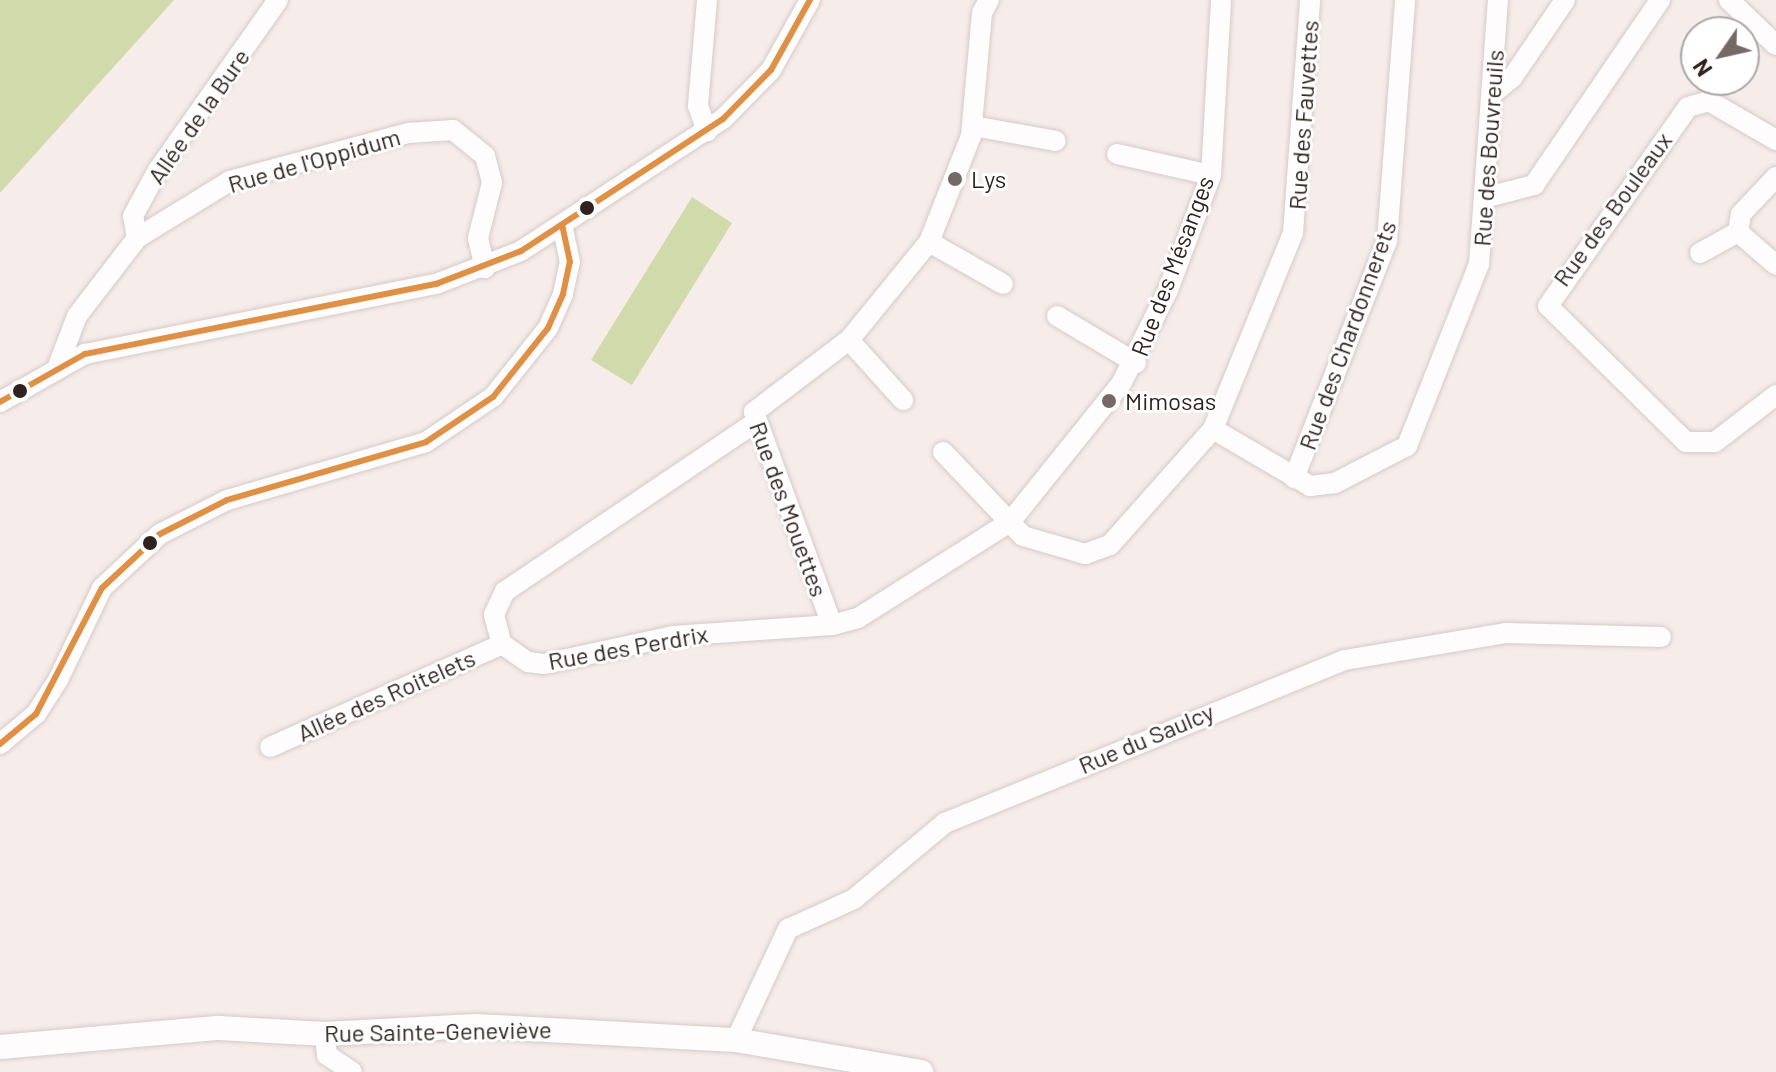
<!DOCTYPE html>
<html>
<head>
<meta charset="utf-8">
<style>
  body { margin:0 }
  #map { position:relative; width:1776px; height:1072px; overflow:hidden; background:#f6edea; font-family:Barlow,sans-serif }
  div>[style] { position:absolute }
  .green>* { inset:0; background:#d1daaa }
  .roads { filter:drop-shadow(0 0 2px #d5cac7) drop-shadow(0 0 2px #d5cac7) }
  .minor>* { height:20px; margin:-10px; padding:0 10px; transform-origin:10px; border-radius:10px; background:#fefcfc }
  .tertiary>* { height:24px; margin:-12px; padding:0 12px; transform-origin:12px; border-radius:12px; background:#fefcfc }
  .bus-1>* { height:6px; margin:-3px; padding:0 3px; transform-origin:3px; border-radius:3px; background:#e09045 }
  .dots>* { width:22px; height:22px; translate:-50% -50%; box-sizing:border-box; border:4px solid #fff; border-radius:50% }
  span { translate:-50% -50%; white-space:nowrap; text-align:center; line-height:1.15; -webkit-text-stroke:6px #fff; paint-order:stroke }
  .street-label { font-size:24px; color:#30221d }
  .poi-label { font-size:24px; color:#30221d }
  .left { translate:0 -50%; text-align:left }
  .north { position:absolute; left:1680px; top:16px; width:80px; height:80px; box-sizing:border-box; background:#fff; border:2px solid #aca7a5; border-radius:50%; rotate:236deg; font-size:22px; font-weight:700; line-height:32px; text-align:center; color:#30221d }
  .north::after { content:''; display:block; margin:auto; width:28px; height:36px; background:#756965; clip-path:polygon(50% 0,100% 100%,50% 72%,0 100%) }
</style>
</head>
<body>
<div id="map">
  <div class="green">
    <i style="clip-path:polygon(0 0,174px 0,0 193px)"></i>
    <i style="clip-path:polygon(692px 197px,732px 223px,632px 385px,591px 360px)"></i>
  </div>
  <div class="roads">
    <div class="minor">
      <i style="left:707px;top:0;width:106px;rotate:94.9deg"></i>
      <i style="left:698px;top:106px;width:27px;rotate:70deg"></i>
      <i style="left:1729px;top:0;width:65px;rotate:43.8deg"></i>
      <i style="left:1492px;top:94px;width:26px;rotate:-39deg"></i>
      <i style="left:1512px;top:78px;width:94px;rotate:-55.8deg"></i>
      <i style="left:973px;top:126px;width:84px;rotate:10.2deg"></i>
      <i style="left:1776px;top:140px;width:78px;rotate:-149.8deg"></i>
      <i style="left:1709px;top:101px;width:22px;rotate:164deg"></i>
      <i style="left:1688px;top:107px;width:243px;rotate:125.1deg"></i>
      <i style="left:1548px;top:306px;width:194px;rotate:44.6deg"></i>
      <i style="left:1686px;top:442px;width:29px"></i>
      <i style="left:1715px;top:442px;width:77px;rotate:-37.6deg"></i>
      <i style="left:1117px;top:154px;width:96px;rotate:12.6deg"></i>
      <i style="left:1484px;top:198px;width:52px;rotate:-14.6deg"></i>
      <i style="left:1534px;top:185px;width:224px;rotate:-55.7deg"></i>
      <i style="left:1738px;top:232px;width:18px;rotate:-81deg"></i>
      <i style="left:1741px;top:214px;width:51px;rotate:-46.6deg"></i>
      <i style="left:1738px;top:232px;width:50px;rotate:41deg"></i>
      <i style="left:137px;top:238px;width:22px;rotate:-100deg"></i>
      <i style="left:133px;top:216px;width:52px;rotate:-61.5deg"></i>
      <i style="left:158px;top:170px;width:208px;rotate:-54.8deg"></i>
      <i style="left:929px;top:242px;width:85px;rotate:29.6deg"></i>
      <i style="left:1700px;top:253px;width:43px;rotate:-28.9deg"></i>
      <i style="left:1057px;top:316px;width:92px;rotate:30.7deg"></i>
      <i style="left:849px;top:340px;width:81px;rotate:48deg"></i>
      <i style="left:58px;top:366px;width:53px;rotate:-69.2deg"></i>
      <i style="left:77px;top:316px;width:98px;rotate:-52.4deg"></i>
      <i style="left:137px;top:238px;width:109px;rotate:-31.5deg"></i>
      <i style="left:230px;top:181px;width:184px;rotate:-15.1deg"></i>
      <i style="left:408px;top:133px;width:45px;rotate:-3.8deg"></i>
      <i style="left:453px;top:130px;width:41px;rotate:39.1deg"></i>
      <i style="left:485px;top:156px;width:28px;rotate:75deg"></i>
      <i style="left:492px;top:183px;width:57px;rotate:104.3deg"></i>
      <i style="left:478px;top:238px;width:31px;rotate:77deg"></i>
      <i style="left:0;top:402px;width:98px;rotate:-29.5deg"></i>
      <i style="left:85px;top:354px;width:358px;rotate:-11.3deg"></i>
      <i style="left:436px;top:284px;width:91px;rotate:-21.2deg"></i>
      <i style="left:521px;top:251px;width:241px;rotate:-33.2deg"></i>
      <i style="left:723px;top:119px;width:69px;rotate:-45.6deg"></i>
      <i style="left:771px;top:70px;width:80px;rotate:-60.9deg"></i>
      <i style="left:756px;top:422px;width:303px;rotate:146deg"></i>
      <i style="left:505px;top:591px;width:26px;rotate:115deg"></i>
      <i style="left:494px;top:615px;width:30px;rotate:75deg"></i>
      <i style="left:502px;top:644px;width:32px;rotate:35deg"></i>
      <i style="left:528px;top:662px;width:16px;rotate:7deg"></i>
      <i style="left:544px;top:664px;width:132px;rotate:-12.2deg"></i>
      <i style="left:673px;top:636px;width:159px;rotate:-4deg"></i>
      <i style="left:832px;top:625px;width:27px;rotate:-15deg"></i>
      <i style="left:858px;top:618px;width:180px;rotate:-32.3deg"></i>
      <i style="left:1010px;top:522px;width:177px;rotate:-51.2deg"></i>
      <i style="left:1121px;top:384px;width:105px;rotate:-63.4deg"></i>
      <i style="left:1168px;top:290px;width:123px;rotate:-69.5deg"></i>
      <i style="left:1211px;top:175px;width:175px;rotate:-86.7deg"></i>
      <i style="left:1213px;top:429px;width:113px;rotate:30.4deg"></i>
      <i style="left:1310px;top:486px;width:25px;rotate:-7deg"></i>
      <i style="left:1335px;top:483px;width:81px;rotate:-27.2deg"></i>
      <i style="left:1407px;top:446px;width:196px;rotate:-68.4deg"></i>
      <i style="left:1479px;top:264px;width:265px;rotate:-85.9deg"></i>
      <i style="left:943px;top:452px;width:116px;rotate:46.4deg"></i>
      <i style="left:1023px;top:536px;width:65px;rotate:16.2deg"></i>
      <i style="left:1085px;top:554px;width:27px;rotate:-20deg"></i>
      <i style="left:1110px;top:545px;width:155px;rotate:-48.4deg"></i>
      <i style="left:1213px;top:429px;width:212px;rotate:-67.8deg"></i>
      <i style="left:1293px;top:233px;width:234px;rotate:-85.8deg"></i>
      <i style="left:1294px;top:478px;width:255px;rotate:-68.6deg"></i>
      <i style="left:1387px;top:241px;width:242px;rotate:-85.7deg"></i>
      <i style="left:832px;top:625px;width:227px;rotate:-110.1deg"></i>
      <i style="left:754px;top:412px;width:119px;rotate:-37.2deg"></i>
      <i style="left:849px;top:340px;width:127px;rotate:-50.8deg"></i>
      <i style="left:929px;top:242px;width:114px;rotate:-68.4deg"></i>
      <i style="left:971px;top:136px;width:123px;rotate:-84.9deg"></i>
      <i style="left:982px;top:13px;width:15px;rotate:-62deg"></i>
      <i style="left:0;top:744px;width:47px;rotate:-39.8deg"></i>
      <i style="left:36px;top:714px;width:40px;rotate:-57.1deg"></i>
      <i style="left:58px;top:680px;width:102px;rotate:-64.4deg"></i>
      <i style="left:102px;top:588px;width:79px;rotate:-43deg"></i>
      <i style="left:160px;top:534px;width:75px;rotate:-26.9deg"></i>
      <i style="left:227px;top:500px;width:207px;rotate:-16.2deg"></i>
      <i style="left:426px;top:442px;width:81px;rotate:-33.9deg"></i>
      <i style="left:493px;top:397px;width:88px;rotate:-51.4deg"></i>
      <i style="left:548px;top:328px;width:37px;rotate:-66deg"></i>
      <i style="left:563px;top:294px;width:33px;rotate:-78deg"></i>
      <i style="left:570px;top:262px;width:38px;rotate:-102deg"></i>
      <i style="left:270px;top:747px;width:254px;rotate:-23.9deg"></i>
      <i style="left:325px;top:1034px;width:21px;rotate:85deg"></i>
      <i style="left:327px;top:1055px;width:30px;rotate:34deg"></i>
      <i style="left:736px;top:1040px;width:123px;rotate:-64.9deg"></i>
      <i style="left:788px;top:929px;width:72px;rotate:-24.4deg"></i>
      <i style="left:854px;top:899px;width:119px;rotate:-39.9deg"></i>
      <i style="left:945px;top:823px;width:432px;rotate:-22.2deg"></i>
      <i style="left:1345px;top:660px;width:164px;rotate:-9.5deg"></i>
      <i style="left:1507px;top:633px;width:154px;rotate:1.5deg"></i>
    </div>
    <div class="tertiary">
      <i style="left:0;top:1047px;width:220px;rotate:-5deg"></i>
      <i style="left:219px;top:1028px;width:106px;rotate:3.2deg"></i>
      <i style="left:325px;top:1034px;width:150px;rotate:-3.1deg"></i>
      <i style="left:475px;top:1026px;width:261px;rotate:3.1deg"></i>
      <i style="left:736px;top:1040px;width:188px;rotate:9.8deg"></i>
    </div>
  </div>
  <div class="bus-1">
    <i style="left:0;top:402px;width:98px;rotate:-29.5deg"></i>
    <i style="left:85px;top:354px;width:358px;rotate:-11.3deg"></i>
    <i style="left:436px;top:284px;width:91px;rotate:-21.2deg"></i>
    <i style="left:521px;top:251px;width:241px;rotate:-33.2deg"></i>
    <i style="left:723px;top:119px;width:69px;rotate:-45.6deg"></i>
    <i style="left:771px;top:70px;width:80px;rotate:-60.9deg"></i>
    <i style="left:0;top:744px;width:47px;rotate:-39.8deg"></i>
    <i style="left:36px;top:714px;width:142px;rotate:-62.4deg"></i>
    <i style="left:102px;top:588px;width:79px;rotate:-43deg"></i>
    <i style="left:160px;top:534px;width:75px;rotate:-26.9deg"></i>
    <i style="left:227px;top:500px;width:207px;rotate:-16.2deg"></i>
    <i style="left:426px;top:442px;width:81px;rotate:-33.9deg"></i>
    <i style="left:493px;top:397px;width:88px;rotate:-51.4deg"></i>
    <i style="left:548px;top:328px;width:37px;rotate:-66deg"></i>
    <i style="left:563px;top:294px;width:33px;rotate:-78deg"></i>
    <i style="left:570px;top:262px;width:38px;rotate:-102deg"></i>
  </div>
  <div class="dots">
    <i style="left:955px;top:179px;background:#756965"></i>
    <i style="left:587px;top:208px;background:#30221d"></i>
    <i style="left:20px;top:391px;background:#30221d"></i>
    <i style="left:1109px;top:401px;background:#756965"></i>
    <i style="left:150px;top:543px;background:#30221d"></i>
  </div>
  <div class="street-label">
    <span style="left:1303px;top:115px;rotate:-86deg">Rue des Fauvettes</span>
    <span style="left:198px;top:116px;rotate:-55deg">Allée de la Bure</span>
    <span style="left:1488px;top:148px;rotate:-86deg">Rue des Bouvreuils</span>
    <span style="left:314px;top:160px;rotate:-16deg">Rue de l'Oppidum</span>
    <span style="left:1612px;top:209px;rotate:-54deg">Rue des Bouleaux</span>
    <span style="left:1172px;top:266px;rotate:-69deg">Rue des Mésanges</span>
    <span style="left:1347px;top:335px;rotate:-70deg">Rue des Chardonnerets</span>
    <span style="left:789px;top:509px;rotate:70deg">Rue des Mouettes</span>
    <span style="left:628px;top:647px;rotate:-10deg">Rue des Perdrix</span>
    <span style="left:386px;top:695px;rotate:-24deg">Allée des Roitelets</span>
    <span style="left:1146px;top:738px;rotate:-23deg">Rue du Saulcy</span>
    <span style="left:438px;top:1031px;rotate:-1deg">Rue Sainte-Geneviève</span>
  </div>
  <div class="poi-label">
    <span class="left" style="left:971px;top:179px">Lys</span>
    <span class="left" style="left:1125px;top:401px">Mimosas</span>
  </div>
  <div class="north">N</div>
</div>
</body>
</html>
